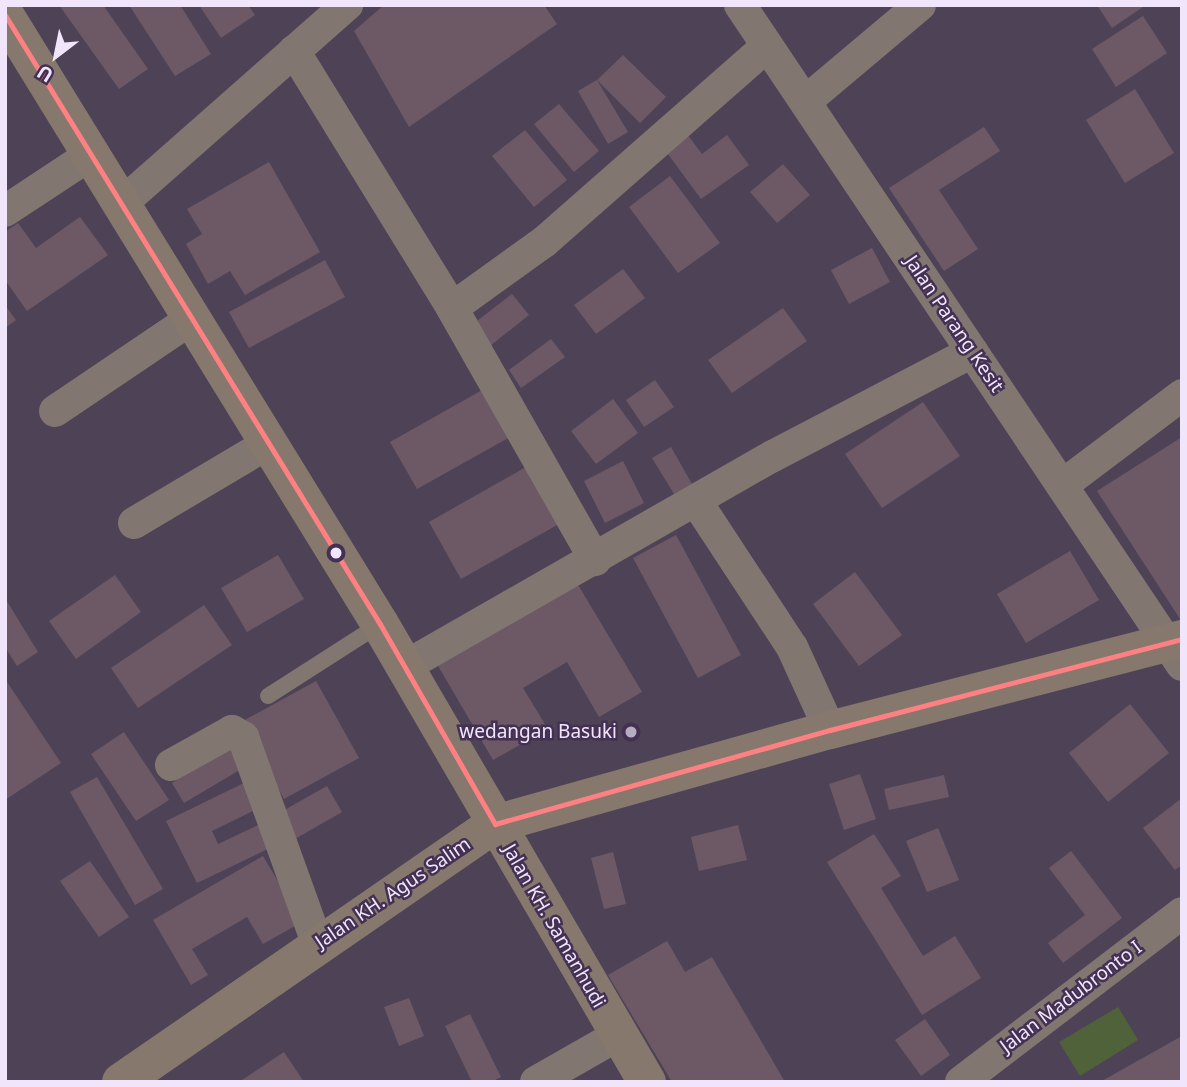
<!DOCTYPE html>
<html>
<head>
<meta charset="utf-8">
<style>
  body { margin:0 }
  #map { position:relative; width:1187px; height:1087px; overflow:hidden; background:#4e4356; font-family:"Noto Sans",sans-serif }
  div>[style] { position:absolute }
  .green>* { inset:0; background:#4f6239 }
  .building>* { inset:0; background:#6c5965 }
  .lane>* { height:16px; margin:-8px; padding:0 8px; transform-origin:8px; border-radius:8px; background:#827670 }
  .street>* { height:32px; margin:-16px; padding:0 16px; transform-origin:16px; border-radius:16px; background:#827670 }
  .secondary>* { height:38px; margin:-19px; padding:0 19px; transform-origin:19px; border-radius:19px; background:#86786c }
  .bus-1>* { height:5px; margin:-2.5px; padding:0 2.5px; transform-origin:2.5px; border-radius:2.5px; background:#ff8083 }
  .dots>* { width:19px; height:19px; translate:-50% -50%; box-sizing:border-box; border:4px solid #443053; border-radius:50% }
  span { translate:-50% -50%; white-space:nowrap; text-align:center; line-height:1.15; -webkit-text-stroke:5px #443053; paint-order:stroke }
  .street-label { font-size:19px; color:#f1e5fb }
  .poi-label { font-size:19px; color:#f1e5fb }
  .right { translate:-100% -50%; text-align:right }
  .frame { position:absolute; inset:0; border:7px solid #f1e5fb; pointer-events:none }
  .north { position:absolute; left:21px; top:21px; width:70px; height:70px; -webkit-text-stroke:5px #443053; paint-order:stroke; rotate:212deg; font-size:19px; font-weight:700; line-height:28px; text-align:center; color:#f1e5fb }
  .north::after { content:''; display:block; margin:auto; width:24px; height:32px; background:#f1e5fb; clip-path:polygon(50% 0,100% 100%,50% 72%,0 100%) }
</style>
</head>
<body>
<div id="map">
  <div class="green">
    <i style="clip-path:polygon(1118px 1007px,1138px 1040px,1080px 1076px,1059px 1042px)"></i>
  </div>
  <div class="building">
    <i style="clip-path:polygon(59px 5px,103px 5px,148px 69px,119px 89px)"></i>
    <i style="clip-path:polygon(129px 5px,180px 5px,211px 54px,175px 76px)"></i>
    <i style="clip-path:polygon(199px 5px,248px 5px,255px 15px,221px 38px)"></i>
    <i style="clip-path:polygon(384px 5px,544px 5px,557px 24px,409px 127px,354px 31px)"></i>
    <i style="clip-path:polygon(1097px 5px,1146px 5px,1112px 28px)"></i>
    <i style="clip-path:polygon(1143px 16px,1167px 53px,1116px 87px,1092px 49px)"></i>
    <i style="clip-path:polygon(623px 55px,666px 97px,640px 123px,597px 80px)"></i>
    <i style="clip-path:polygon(597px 80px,628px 132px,608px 144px,578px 91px)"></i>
    <i style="clip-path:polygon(1135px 89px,1174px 153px,1125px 183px,1086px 120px)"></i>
    <i style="clip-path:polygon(559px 104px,599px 151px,574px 172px,534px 124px)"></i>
    <i style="clip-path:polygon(984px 127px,1000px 151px,939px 190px,978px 249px,944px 271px,889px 188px)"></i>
    <i style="clip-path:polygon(525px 130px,567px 180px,534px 207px,492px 156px)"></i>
    <i style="clip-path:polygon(687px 134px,702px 154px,727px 135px,749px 165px,701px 199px,665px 150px)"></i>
    <i style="clip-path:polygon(269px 162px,320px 252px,245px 295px,230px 271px,208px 284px,186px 244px,202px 234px,187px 209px)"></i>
    <i style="clip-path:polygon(783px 164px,810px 195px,777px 223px,750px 192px)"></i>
    <i style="clip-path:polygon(670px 176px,720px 243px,678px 273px,629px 207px)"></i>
    <i style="clip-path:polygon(80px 217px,108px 255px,27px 311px,5px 280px,5px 232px,18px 223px,36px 248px)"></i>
    <i style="clip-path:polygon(872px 248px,890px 282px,849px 304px,831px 270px)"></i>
    <i style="clip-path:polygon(325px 260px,345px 297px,249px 348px,229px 312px)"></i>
    <i style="clip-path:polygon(623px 269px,645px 298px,596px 334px,574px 305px)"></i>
    <i style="clip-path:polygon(512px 294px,529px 315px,490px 346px,473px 324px)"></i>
    <i style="clip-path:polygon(5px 305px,16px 320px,5px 328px)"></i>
    <i style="clip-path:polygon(783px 308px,807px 341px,732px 393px,708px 360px)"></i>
    <i style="clip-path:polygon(551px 339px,565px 357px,521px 388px,509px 370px)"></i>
    <i style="clip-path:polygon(655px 380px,674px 407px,644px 427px,626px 400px)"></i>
    <i style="clip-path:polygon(493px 384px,519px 432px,417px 489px,390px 442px)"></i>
    <i style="clip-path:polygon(613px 399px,638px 433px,596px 464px,571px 431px)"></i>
    <i style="clip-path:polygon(923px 402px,960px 456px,882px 508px,845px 454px)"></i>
    <i style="clip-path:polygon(1182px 437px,1182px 622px,1097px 491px)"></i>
    <i style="clip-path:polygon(671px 447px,692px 484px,674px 494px,652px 458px)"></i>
    <i style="clip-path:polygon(623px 461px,644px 503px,605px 523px,584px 481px)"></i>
    <i style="clip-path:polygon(526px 467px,559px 524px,461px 579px,429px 522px)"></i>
    <i style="clip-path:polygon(676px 535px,741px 655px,698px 678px,633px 558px)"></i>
    <i style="clip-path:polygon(1070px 551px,1099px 600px,1026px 643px,997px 594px)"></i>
    <i style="clip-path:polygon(278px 555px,304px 599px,247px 632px,221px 588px)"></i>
    <i style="clip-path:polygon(855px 572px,902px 635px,859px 666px,813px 604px)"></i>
    <i style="clip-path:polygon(115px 575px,141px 612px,76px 659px,49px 621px)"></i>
    <i style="clip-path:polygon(577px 583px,642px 692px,599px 717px,567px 662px,523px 688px,548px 729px,493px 760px,437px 664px)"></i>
    <i style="clip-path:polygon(5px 598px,38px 652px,17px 666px,5px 647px)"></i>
    <i style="clip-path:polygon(204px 605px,232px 645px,138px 708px,111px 668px)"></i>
    <i style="clip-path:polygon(5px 679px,61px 763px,5px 800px)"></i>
    <i style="clip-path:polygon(316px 681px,359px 758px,284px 799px,241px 722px)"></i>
    <i style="clip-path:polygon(1130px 704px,1169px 753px,1108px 802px,1069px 753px)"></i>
    <i style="clip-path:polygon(124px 732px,169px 800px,136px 821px,91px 754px)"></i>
    <i style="clip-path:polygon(236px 745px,248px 765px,184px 803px,172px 783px)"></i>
    <i style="clip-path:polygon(860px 774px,876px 819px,844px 830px,829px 784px)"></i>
    <i style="clip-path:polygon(944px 775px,949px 797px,889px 810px,884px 789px)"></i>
    <i style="clip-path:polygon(97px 777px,163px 889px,135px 905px,70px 792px)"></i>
    <i style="clip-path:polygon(248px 781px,261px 807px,212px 831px,218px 844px,258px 825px,270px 848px,197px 883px,166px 821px)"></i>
    <i style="clip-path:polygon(327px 786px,342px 812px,288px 843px,272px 817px)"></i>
    <i style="clip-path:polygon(1182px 798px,1182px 865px,1175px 870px,1143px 828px)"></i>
    <i style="clip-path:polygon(738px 825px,747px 860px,699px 871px,691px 837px)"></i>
    <i style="clip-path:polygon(938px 828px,959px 880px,927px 892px,906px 841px)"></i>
    <i style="clip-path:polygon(874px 834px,901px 876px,881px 888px,923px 956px,955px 936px,981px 978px,922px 1015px,827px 862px)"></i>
    <i style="clip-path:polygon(1071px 851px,1122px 918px,1063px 963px,1048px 943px,1085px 915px,1049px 868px)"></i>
    <i style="clip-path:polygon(613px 852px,626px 904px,604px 909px,591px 858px)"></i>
    <i style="clip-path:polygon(263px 856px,302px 922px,263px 944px,247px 917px,192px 949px,208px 975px,191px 985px,153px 920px)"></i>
    <i style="clip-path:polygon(90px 861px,129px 917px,99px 937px,60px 881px)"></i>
    <i style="clip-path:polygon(667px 941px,685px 972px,712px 957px,785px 1082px,672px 1082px,608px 975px)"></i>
    <i style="clip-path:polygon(409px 998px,424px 1036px,399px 1046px,384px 1007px)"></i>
    <i style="clip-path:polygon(470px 1014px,501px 1077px,491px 1082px,472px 1082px,445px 1026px)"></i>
    <i style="clip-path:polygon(925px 1019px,950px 1055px,921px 1076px,895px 1040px)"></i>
    <i style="clip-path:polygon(1182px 1036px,1182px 1082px,1100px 1082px)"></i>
    <i style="clip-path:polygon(284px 1052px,304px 1082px,239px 1082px)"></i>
  </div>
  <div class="lane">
    <i style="left:268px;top:696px;width:133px;rotate:-32.7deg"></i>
  </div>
  <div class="street">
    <i style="left:740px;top:5px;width:794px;rotate:56.19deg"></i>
    <i style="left:294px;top:51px;width:302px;rotate:58.4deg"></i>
    <i style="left:452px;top:308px;width:290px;rotate:60.4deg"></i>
    <i style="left:806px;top:101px;width:149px;rotate:-40.1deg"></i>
    <i style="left:120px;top:205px;width:303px;rotate:-41.4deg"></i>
    <i style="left:5px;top:211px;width:102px;rotate:-33.4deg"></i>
    <i style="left:452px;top:308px;width:113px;rotate:-35.7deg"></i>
    <i style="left:544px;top:242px;width:297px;rotate:-41.3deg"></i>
    <i style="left:55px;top:411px;width:163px;rotate:-34deg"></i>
    <i style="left:1064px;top:484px;width:148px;rotate:-37deg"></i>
    <i style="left:696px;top:501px;width:175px;rotate:56.7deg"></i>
    <i style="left:792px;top:647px;width:91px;rotate:65.4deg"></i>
    <i style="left:134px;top:523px;width:157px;rotate:-30.7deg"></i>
    <i style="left:404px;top:667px;width:425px;rotate:-29.8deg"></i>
    <i style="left:773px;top:456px;width:225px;rotate:-27.6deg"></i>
    <i style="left:171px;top:765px;width:70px;rotate:-29.1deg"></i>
    <i style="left:232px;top:731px;width:13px;rotate:29deg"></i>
    <i style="left:243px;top:737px;width:219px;rotate:70.2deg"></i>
    <i style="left:536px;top:1082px;width:95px;rotate:-29.8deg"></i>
    <i style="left:961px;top:1082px;width:278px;rotate:-37.4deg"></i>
  </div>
  <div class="secondary">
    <i style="left:5px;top:15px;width:715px;rotate:58.38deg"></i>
    <i style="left:380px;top:624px;width:530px;rotate:59.76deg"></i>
    <i style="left:121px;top:1082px;width:454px;rotate:-34.6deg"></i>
    <i style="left:495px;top:824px;width:348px;rotate:-15.7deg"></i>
    <i style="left:830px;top:730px;width:364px;rotate:-14.5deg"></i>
  </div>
  <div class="bus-1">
    <i style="left:5px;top:15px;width:715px;rotate:58.38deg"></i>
    <i style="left:380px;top:624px;width:231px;rotate:60.1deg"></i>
    <i style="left:495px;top:824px;width:348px;rotate:-15.7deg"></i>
    <i style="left:830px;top:730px;width:364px;rotate:-14.5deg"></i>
  </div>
  <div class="dots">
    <i style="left:336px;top:553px;background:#f1e5fb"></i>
    <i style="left:631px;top:732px;background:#b8acc1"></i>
  </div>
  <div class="street-label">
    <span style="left:954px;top:324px;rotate:56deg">Jalan Parang Kesit</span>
    <span style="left:393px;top:893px;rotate:-34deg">Jalan KH. Agus Salim</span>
    <span style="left:554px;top:926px;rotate:60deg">Jalan KH. Samanhudi</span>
    <span style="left:1071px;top:997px;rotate:-37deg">Jalan Madubronto I</span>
  </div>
  <div class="poi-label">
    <span class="right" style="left:617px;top:732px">wedangan Basuki</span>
  </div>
  <div class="frame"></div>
  <div class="north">U</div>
</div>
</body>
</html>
